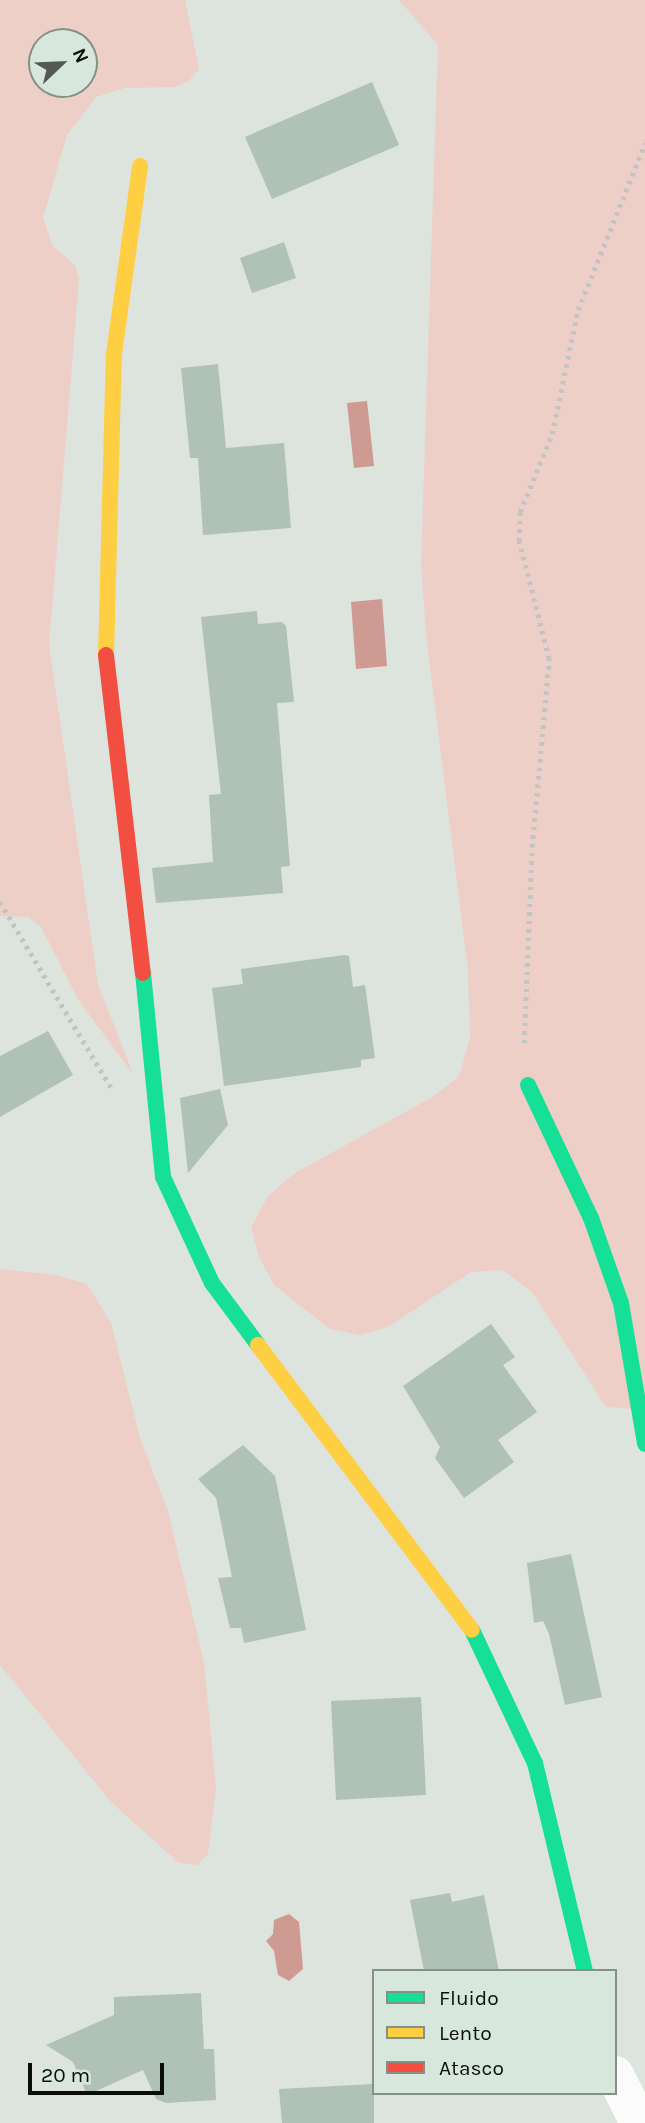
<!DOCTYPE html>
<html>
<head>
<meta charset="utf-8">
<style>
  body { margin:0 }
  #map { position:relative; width:645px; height:2123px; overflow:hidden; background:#dce4dd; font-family:Karla,sans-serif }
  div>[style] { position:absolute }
  .green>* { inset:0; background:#eecfc7 }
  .water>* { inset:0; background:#cf9a91 }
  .building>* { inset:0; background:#b0c1b5 }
  .path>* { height:4.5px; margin-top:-2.25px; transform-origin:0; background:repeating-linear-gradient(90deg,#c1c4c2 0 3.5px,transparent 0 8.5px) }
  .street>* { height:38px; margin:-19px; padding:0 19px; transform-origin:19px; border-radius:19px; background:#fafbfa }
  .fast>* { height:16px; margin:-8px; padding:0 8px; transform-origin:8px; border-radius:8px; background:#16e098 }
  .slow>* { height:16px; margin:-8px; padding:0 8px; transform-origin:8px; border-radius:8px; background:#ffcf43 }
  .jam>* { height:16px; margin:-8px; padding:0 8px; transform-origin:8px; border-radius:8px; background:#f24e42 }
  span { translate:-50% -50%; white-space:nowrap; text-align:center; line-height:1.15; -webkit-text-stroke:7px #d8e7dc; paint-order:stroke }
  .legend { position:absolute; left:372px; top:1969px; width:245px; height:126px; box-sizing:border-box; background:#d8e7dc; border:2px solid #859088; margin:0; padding:9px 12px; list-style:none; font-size:21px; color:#090e0a }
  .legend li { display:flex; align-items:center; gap:14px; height:35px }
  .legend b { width:35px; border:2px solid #859088 }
  .north { position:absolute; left:28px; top:28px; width:70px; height:70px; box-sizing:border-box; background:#d8e7dc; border:2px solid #859088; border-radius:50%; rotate:67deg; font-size:19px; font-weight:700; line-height:28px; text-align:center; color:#090e0a }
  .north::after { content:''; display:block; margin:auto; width:24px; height:32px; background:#535954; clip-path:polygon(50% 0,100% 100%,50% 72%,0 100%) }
  .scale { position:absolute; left:28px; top:2063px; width:136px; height:32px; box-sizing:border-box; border:4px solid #090e0a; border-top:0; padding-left:9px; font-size:21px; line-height:24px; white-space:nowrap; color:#090e0a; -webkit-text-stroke:5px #d8e7dc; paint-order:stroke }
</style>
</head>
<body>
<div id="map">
  <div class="green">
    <i style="clip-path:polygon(evenodd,0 0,185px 0,199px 69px,189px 81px,174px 87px,125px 88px,96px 97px,67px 135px,43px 218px,53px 246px,75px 265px,79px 281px,49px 645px,98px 984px,133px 1074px,79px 1001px,41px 927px,28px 917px,0 916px,0 0,84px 42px,84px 84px,42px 84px,42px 42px,84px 42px)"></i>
    <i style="clip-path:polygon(399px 0,645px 0,645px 1410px,606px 1407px,532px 1292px,503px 1270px,471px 1272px,388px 1327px,360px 1335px,330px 1329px,274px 1285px,259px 1257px,251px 1228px,268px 1196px,295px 1173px,434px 1096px,459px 1076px,470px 1038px,468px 970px,426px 635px,421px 563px,438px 45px)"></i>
    <i style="clip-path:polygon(0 1269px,56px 1275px,87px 1284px,111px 1323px,140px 1438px,168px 1511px,204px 1663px,216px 1788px,208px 1854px,197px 1865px,179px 1863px,111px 1802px,0 1665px)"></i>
  </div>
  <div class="water">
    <i style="clip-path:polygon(367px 401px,374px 466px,354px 468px,347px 403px)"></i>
    <i style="clip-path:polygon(382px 599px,387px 666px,356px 669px,351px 602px)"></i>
    <i style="clip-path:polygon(289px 1914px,299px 1922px,303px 1969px,289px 1981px,278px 1975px,274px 1951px,266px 1941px,273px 1934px,274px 1920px)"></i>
  </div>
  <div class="building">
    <i style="clip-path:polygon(372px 82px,399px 145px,272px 199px,245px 137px)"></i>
    <i style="clip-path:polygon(284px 242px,296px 278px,252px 293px,240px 258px)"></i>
    <i style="clip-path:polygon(218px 364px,226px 448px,284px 443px,291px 528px,203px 535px,198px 458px,190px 458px,181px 368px)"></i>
    <i style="clip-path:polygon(257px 611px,258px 624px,282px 622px,286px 626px,294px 702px,277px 703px,290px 866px,281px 867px,283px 893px,156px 903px,152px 868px,213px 862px,209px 795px,221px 794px,201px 617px)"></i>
    <i style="clip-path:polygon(344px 955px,349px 956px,353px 987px,365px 985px,375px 1058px,361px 1060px,361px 1067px,224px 1086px,212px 988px,243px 984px,241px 969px)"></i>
    <i style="clip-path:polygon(48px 1031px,73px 1075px,0 1117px,0 1056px)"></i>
    <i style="clip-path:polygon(220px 1089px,228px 1125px,188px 1173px,180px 1098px)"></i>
    <i style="clip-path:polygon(491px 1324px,515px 1357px,503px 1365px,537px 1412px,498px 1440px,514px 1462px,464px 1498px,435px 1458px,440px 1447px,403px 1386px)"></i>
    <i style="clip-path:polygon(243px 1445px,275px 1476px,306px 1630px,244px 1643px,241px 1628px,230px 1628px,218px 1578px,232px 1577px,216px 1498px,198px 1479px)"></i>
    <i style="clip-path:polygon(571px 1554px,602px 1697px,565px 1705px,549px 1634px,543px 1621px,534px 1623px,527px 1563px)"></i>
    <i style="clip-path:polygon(421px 1697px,426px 1795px,336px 1800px,331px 1701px)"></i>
    <i style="clip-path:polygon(450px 1893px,452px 1902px,484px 1895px,499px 1971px,424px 1971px,410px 1900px)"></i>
    <i style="clip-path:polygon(201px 1993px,204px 2049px,214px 2049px,216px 2100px,166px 2103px,156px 2099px,143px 2070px,87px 2095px,73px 2062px,46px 2045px,114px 2015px,114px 1997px)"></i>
    <i style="clip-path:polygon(374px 2084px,374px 2123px,282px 2123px,279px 2089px)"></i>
  </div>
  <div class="path">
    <i style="left:0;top:902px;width:218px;rotate:59.1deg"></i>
    <i style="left:524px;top:1043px;width:196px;rotate:-87.7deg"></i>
    <i style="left:532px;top:847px;width:189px;rotate:-84.8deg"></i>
    <i style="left:549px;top:659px;width:122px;rotate:-104.3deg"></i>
    <i style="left:519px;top:541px;width:29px;rotate:-88deg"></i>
    <i style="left:520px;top:512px;width:84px;rotate:-67.7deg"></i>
    <i style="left:552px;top:434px;width:127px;rotate:-78.2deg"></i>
    <i style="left:578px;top:310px;width:180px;rotate:-68.1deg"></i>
  </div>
  <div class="street">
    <i style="left:615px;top:2075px;width:54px;rotate:63.4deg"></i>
  </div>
  <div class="fast">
    <i style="left:143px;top:973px;width:205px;rotate:84.4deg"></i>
    <i style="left:163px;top:1177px;width:117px;rotate:65.2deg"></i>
    <i style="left:212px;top:1283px;width:77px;rotate:53.4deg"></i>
    <i style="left:528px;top:1085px;width:147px;rotate:64.7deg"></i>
    <i style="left:591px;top:1218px;width:90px;rotate:70.6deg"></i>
    <i style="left:621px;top:1303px;width:143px;rotate:80.3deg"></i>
    <i style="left:472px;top:1630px;width:147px;rotate:64.7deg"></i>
    <i style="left:535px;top:1763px;width:214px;rotate:76.5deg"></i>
  </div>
  <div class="slow">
    <i style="left:106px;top:655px;width:301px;rotate:-88.5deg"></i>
    <i style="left:114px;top:354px;width:190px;rotate:-82.1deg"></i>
    <i style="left:258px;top:1345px;width:356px;rotate:53.1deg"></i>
  </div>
  <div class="jam">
    <i style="left:106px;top:655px;width:320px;rotate:83.4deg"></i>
  </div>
  <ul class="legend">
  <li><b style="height:9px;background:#16e098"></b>Fluido</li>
  <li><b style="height:9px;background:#ffcf43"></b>Lento</li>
  <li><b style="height:9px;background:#f24e42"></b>Atasco</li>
  </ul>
  <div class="north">N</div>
  <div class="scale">20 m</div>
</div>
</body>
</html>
